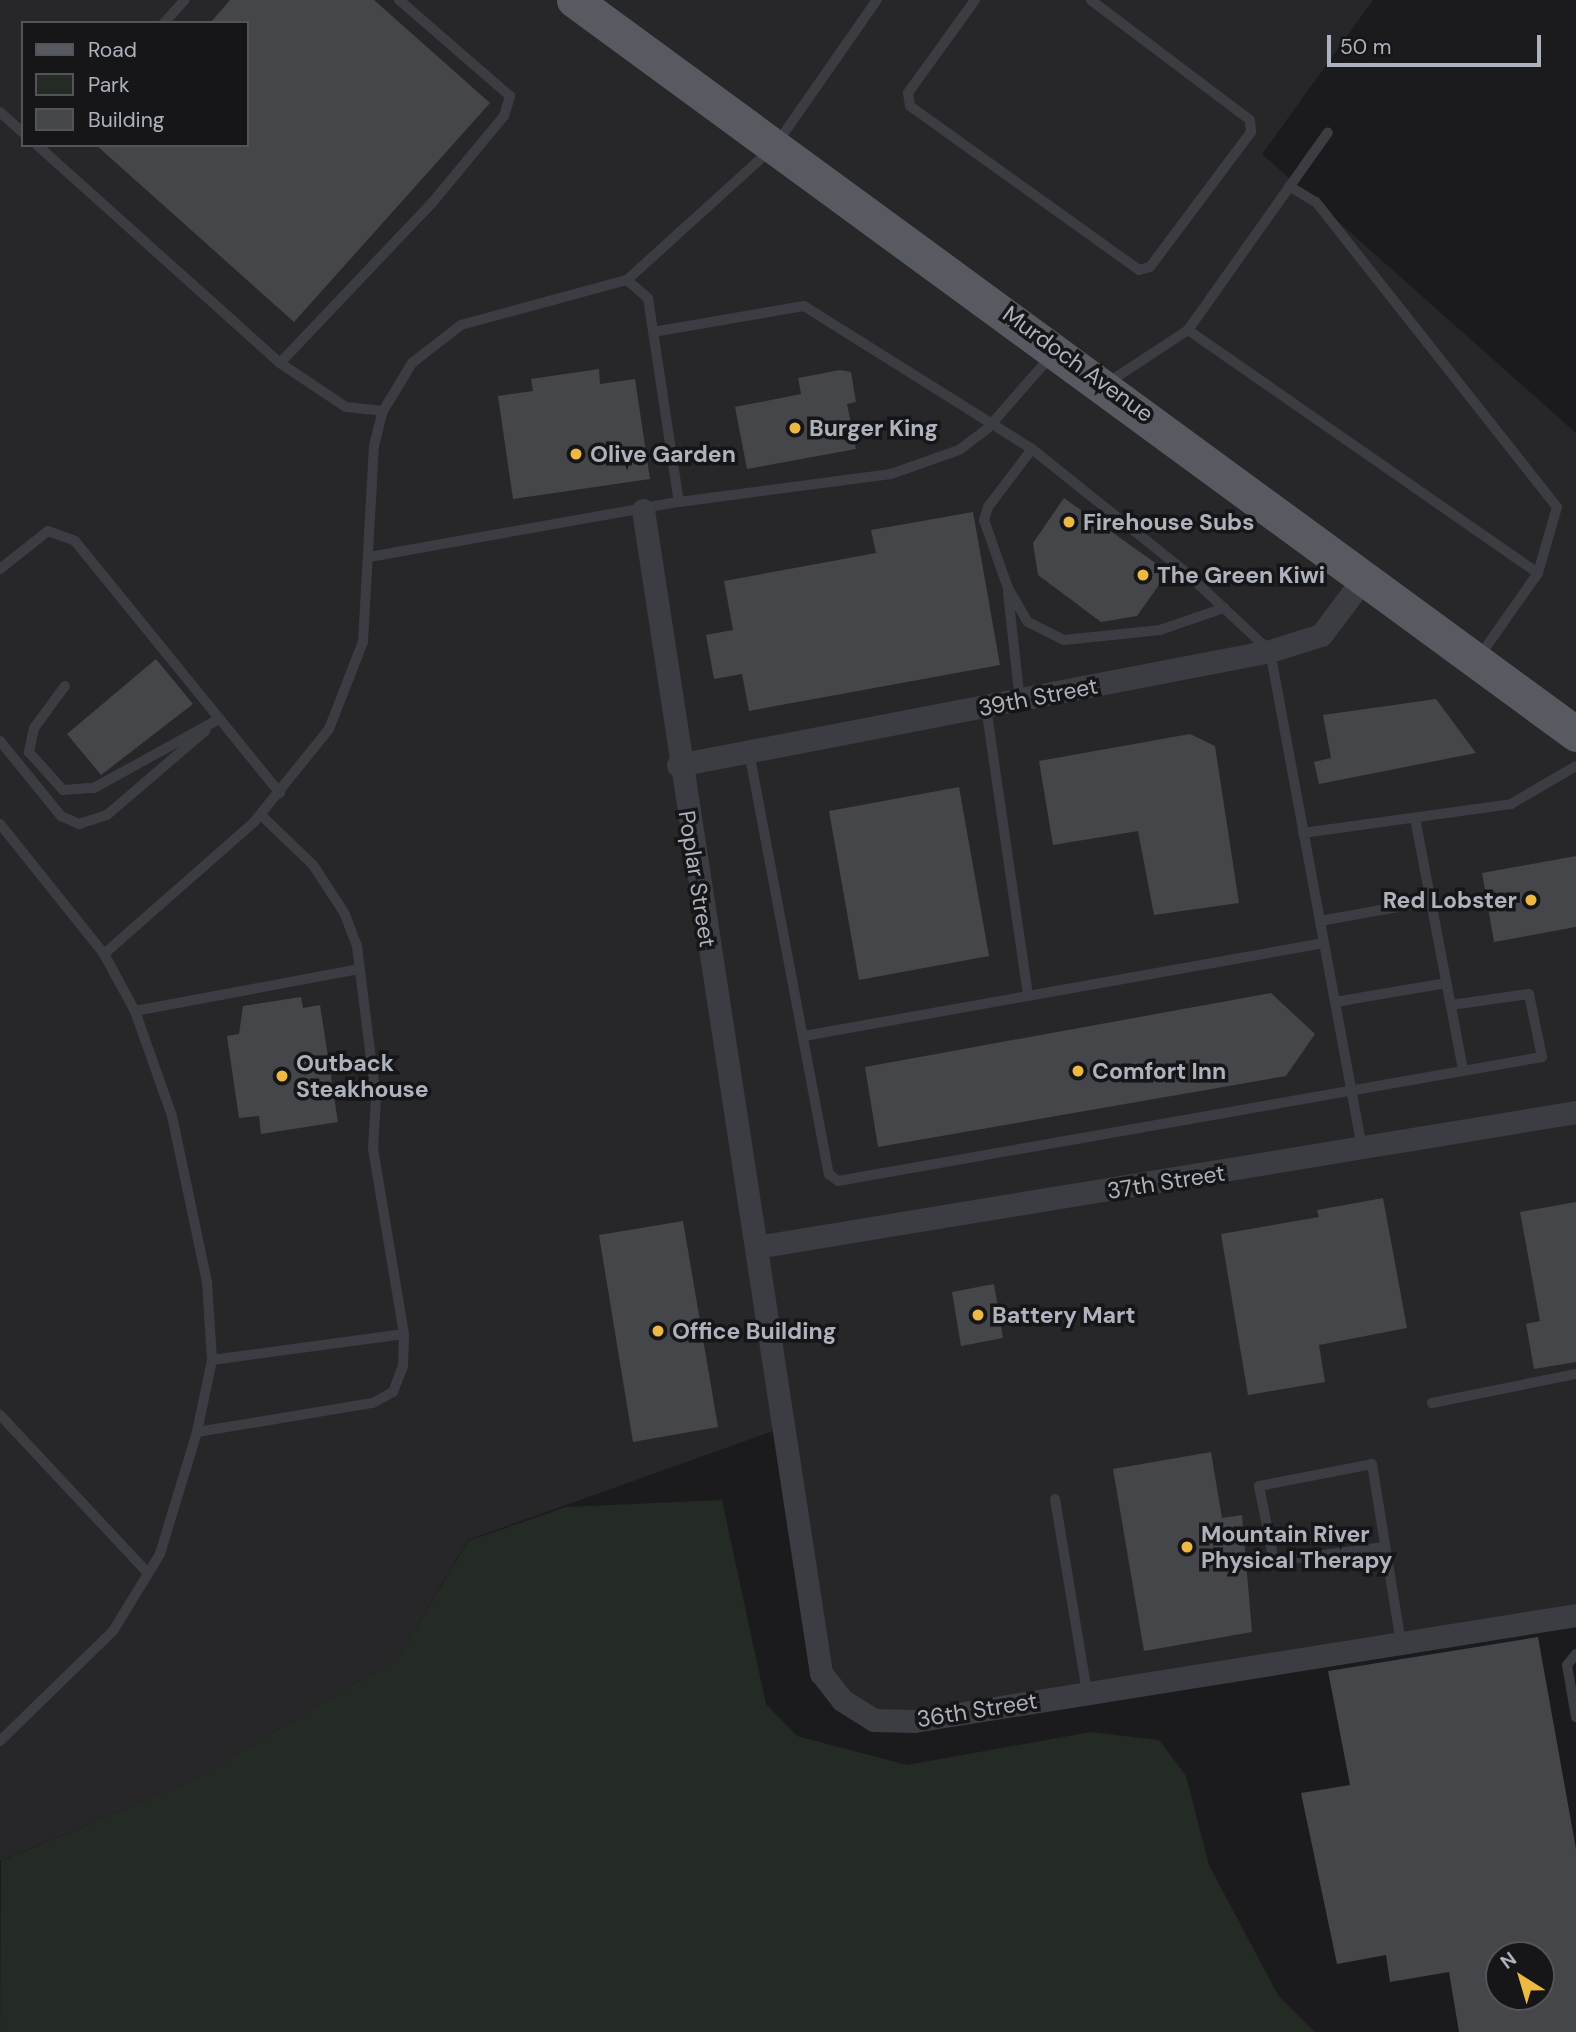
<!DOCTYPE html>
<html>
<head>
<meta charset="utf-8">
<style>
  body { margin:0 }
  #map { position:relative; width:1576px; height:2032px; overflow:hidden; background:#1b1b1d; font-family:"DM Sans",sans-serif }
  div>[style] { position:absolute }
  .built>* { inset:0; background:#27272a }
  .green>* { inset:0; background:#232b24 }
  .building>* { inset:0; background:#45464a }
  .lane>* { height:10px; margin:-5px; padding:0 5px; transform-origin:5px; border-radius:5px; background:#3c3d42 }
  .street>* { height:23px; margin:-11.5px; padding:0 11.5px; transform-origin:11.5px; border-radius:11.5px; background:#3c3d42 }
  .primary>* { height:35px; margin:-17.5px; padding:0 17.5px; transform-origin:17.5px; border-radius:17.5px; background:#585a61 }
  .dots>* { width:19px; height:19px; translate:-50% -50%; box-sizing:border-box; border:4px solid #161618; border-radius:50% }
  span { translate:-50% -50%; white-space:nowrap; text-align:center; line-height:1.15; -webkit-text-stroke:7px #161618; paint-order:stroke }
  .street-label { font-size:23px; color:#aeb2bc }
  .poi-label { font-size:23px; color:#aeb2bc; font-weight:700 }
  .left { translate:0 -50%; text-align:left }
  .right { translate:-100% -50%; text-align:right }
  .legend { position:absolute; left:21px; top:21px; width:228px; height:126px; box-sizing:border-box; background:#161618; border:2px solid #53545a; margin:0; padding:9px 12px; list-style:none; font-size:21px; color:#aeb2bc }
  .legend li { display:flex; align-items:center; gap:14px; height:35px }
  .legend b { width:35px; border:2px solid #53545a }
  .north { position:absolute; left:1485px; top:1941px; width:70px; height:70px; box-sizing:border-box; background:#161618; border:2px solid #53545a; border-radius:50%; rotate:323deg; font-size:19px; font-weight:700; line-height:28px; text-align:center; color:#aeb2bc }
  .north::after { content:''; display:block; margin:auto; width:24px; height:32px; background:#eeb942; clip-path:polygon(50% 0,100% 100%,50% 72%,0 100%) }
  .scale { position:absolute; left:1327px; top:35px; width:214px; height:32px; box-sizing:border-box; border:4px solid #aeb2bc; border-top:0; padding-left:9px; font-size:21px; line-height:24px; white-space:nowrap; color:#aeb2bc; -webkit-text-stroke:5px #161618; paint-order:stroke }
</style>
</head>
<body>
<div id="map">
  <div class="built">
    <i style="clip-path:polygon(evenodd,0 0,1373px 0,1262px 154px,1576px 433px,1576px 1615px,874px 1720px,821px 1673px,784px 1427px,468px 1540px,398px 1658px,191px 1781px,0 1861px,0 0,23px 23px,247px 23px,247px 145px,23px 145px,23px 23px)"></i>
  </div>
  <div class="green">
    <i style="clip-path:polygon(722px 1500px,766px 1704px,797px 1736px,907px 1765px,1091px 1732px,1159px 1740px,1186px 1776px,1209px 1865px,1278px 1995px,1315px 2032px,0 2032px,1px 1861px,191px 1781px,398px 1658px,468px 1541px,566px 1507px)"></i>
  </div>
  <div class="building">
    <i style="clip-path:polygon(230px 0,374px 0,490px 103px,294px 322px,96px 145px,247px 145px,247px 23px,210px 23px)"></i>
    <i style="clip-path:polygon(599px 369px,600px 384px,635px 379px,650px 479px,513px 499px,498px 396px,533px 391px,531px 379px)"></i>
    <i style="clip-path:polygon(840px 370px,851px 372px,856px 402px,847px 404px,856px 449px,747px 469px,735px 407px,801px 394px,798px 378px)"></i>
    <i style="clip-path:polygon(1064px 498px,1168px 572px,1137px 616px,1101px 622px,1038px 575px,1033px 543px)"></i>
    <i style="clip-path:polygon(973px 512px,1000px 665px,749px 711px,742px 674px,714px 679px,706px 635px,733px 630px,724px 581px,876px 553px,871px 530px)"></i>
    <i style="clip-path:polygon(156px 659px,193px 704px,101px 775px,67px 734px)"></i>
    <i style="clip-path:polygon(1436px 699px,1476px 753px,1319px 784px,1314px 762px,1331px 758px,1323px 715px)"></i>
    <i style="clip-path:polygon(1190px 734px,1215px 746px,1239px 903px,1154px 915px,1138px 831px,1053px 845px,1039px 761px)"></i>
    <i style="clip-path:polygon(959px 787px,989px 956px,859px 980px,829px 811px)"></i>
    <i style="clip-path:polygon(1576px 856px,1576px 927px,1494px 942px,1482px 873px)"></i>
    <i style="clip-path:polygon(1271px 993px,1315px 1034px,1286px 1076px,878px 1147px,865px 1067px)"></i>
    <i style="clip-path:polygon(301px 997px,303px 1008px,320px 1005px,338px 1122px,261px 1134px,259px 1116px,239px 1118px,227px 1036px,239px 1034px,243px 1006px)"></i>
    <i style="clip-path:polygon(1383px 1198px,1407px 1328px,1319px 1345px,1325px 1382px,1248px 1395px,1221px 1234px,1319px 1217px,1317px 1210px)"></i>
    <i style="clip-path:polygon(1576px 1202px,1576px 1362px,1534px 1369px,1526px 1324px,1540px 1321px,1520px 1212px)"></i>
    <i style="clip-path:polygon(683px 1221px,718px 1427px,633px 1442px,599px 1235px)"></i>
    <i style="clip-path:polygon(994px 1284px,1003px 1338px,961px 1346px,952px 1292px)"></i>
    <i style="clip-path:polygon(1211px 1452px,1222px 1518px,1242px 1515px,1252px 1632px,1144px 1651px,1113px 1469px)"></i>
    <i style="clip-path:polygon(evenodd,1538px 1637px,1576px 1849px,1576px 2032px,1459px 2032px,1449px 1972px,1390px 1982px,1386px 1955px,1337px 1964px,1301px 1793px,1350px 1785px,1328px 1671px,1538px 1637px,1499px 1955px,1541px 1955px,1541px 1997px,1499px 1997px,1499px 1955px)"></i>
  </div>
  <div class="lane">
    <i style="left:975px;top:0;width:115px;rotate:125.8deg"></i>
    <i style="left:908px;top:93px;width:13px;rotate:81deg"></i>
    <i style="left:910px;top:106px;width:282px;rotate:35.6deg"></i>
    <i style="left:1139px;top:270px;width:11px;rotate:-15deg"></i>
    <i style="left:1150px;top:267px;width:169px;rotate:-53.2deg"></i>
    <i style="left:1251px;top:132px;width:12px;rotate:-95deg"></i>
    <i style="left:1250px;top:120px;width:199px;rotate:-143deg"></i>
    <i style="left:164px;top:23px;width:31px;rotate:-48deg"></i>
    <i style="left:0;top:112px;width:31px;rotate:42deg"></i>
    <i style="left:37px;top:145px;width:326px;rotate:41.9deg"></i>
    <i style="left:280px;top:363px;width:79px;rotate:33.7deg"></i>
    <i style="left:346px;top:407px;width:37px;rotate:6deg"></i>
    <i style="left:1289px;top:186px;width:31px;rotate:31deg"></i>
    <i style="left:1316px;top:202px;width:389px;rotate:51.7deg"></i>
    <i style="left:1557px;top:507px;width:69px;rotate:106.1deg"></i>
    <i style="left:627px;top:280px;width:28px;rotate:41deg"></i>
    <i style="left:648px;top:298px;width:206px;rotate:81.4deg"></i>
    <i style="left:1188px;top:330px;width:426px;rotate:34.8deg"></i>
    <i style="left:1538px;top:573px;width:103px;rotate:125.1deg"></i>
    <i style="left:653px;top:332px;width:153px;rotate:-9.8deg"></i>
    <i style="left:804px;top:306px;width:269px;rotate:32.1deg"></i>
    <i style="left:1032px;top:449px;width:193px;rotate:38.7deg"></i>
    <i style="left:1183px;top:570px;width:119px;rotate:43deg"></i>
    <i style="left:1270px;top:651px;width:505px;rotate:79.51deg"></i>
    <i style="left:280px;top:363px;width:221px;rotate:-46.5deg"></i>
    <i style="left:432px;top:203px;width:113px;rotate:-50.4deg"></i>
    <i style="left:504px;top:116px;width:21px;rotate:-73deg"></i>
    <i style="left:510px;top:96px;width:147px;rotate:-139.1deg"></i>
    <i style="left:1106px;top:384px;width:98px;rotate:-33.4deg"></i>
    <i style="left:1188px;top:330px;width:242px;rotate:-54.7deg"></i>
    <i style="left:1032px;top:449px;width:73px;rotate:127.2deg"></i>
    <i style="left:988px;top:507px;width:14px;rotate:107deg"></i>
    <i style="left:984px;top:520px;width:72px;rotate:70.6deg"></i>
    <i style="left:1008px;top:588px;width:39px;rotate:60deg"></i>
    <i style="left:1028px;top:622px;width:40px;rotate:26.6deg"></i>
    <i style="left:1064px;top:640px;width:97px;rotate:-5.9deg"></i>
    <i style="left:1160px;top:630px;width:68px;rotate:-19deg"></i>
    <i style="left:369px;top:557px;width:315px;rotate:-10.1deg"></i>
    <i style="left:679px;top:502px;width:214px;rotate:-7.5deg"></i>
    <i style="left:891px;top:474px;width:72px;rotate:-19.4deg"></i>
    <i style="left:959px;top:450px;width:35px;rotate:-37deg"></i>
    <i style="left:987px;top:429px;width:97px;rotate:-48.8deg"></i>
    <i style="left:0;top:569px;width:61px;rotate:-38.4deg"></i>
    <i style="left:48px;top:531px;width:29px;rotate:20deg"></i>
    <i style="left:75px;top:541px;width:325px;rotate:50.9deg"></i>
    <i style="left:1008px;top:593px;width:109px;rotate:83.7deg"></i>
    <i style="left:65px;top:686px;width:52px;rotate:126.4deg"></i>
    <i style="left:34px;top:728px;width:25px;rotate:102deg"></i>
    <i style="left:29px;top:752px;width:51px;rotate:48.2deg"></i>
    <i style="left:63px;top:790px;width:31px;rotate:-4deg"></i>
    <i style="left:94px;top:788px;width:143px;rotate:-28.9deg"></i>
    <i style="left:986px;top:707px;width:292px;rotate:81.7deg"></i>
    <i style="left:0;top:741px;width:97px;rotate:50.9deg"></i>
    <i style="left:61px;top:816px;width:20px;rotate:24deg"></i>
    <i style="left:79px;top:824px;width:29px;rotate:-18deg"></i>
    <i style="left:107px;top:815px;width:130px;rotate:-40.6deg"></i>
    <i style="left:749px;top:752px;width:430px;rotate:79.3deg"></i>
    <i style="left:829px;top:1174px;width:11px;rotate:38deg"></i>
    <i style="left:838px;top:1181px;width:715px;rotate:-9.99deg"></i>
    <i style="left:1542px;top:1057px;width:64px;rotate:-101.7deg"></i>
    <i style="left:1529px;top:994px;width:79px;rotate:172deg"></i>
    <i style="left:1415px;top:818px;width:256px;rotate:79.2deg"></i>
    <i style="left:0;top:824px;width:166px;rotate:51.3deg"></i>
    <i style="left:104px;top:954px;width:65px;rotate:61.5deg"></i>
    <i style="left:135px;top:1011px;width:111px;rotate:70.6deg"></i>
    <i style="left:172px;top:1116px;width:170px;rotate:78.1deg"></i>
    <i style="left:207px;top:1282px;width:78px;rotate:86.3deg"></i>
    <i style="left:212px;top:1360px;width:74px;rotate:101.8deg"></i>
    <i style="left:197px;top:1432px;width:127px;rotate:106.9deg"></i>
    <i style="left:160px;top:1554px;width:90px;rotate:121.4deg"></i>
    <i style="left:113px;top:1631px;width:158px;rotate:135.8deg"></i>
    <i style="left:1303px;top:833px;width:210px;rotate:-7.9deg"></i>
    <i style="left:1511px;top:804px;width:75px;rotate:-30.3deg"></i>
    <i style="left:1320px;top:921px;width:113px;rotate:-10.2deg"></i>
    <i style="left:104px;top:954px;width:200px;rotate:-41.3deg"></i>
    <i style="left:254px;top:822px;width:119px;rotate:-51.1deg"></i>
    <i style="left:329px;top:729px;width:93px;rotate:-68.7deg"></i>
    <i style="left:363px;top:642px;width:196px;rotate:-86.8deg"></i>
    <i style="left:374px;top:446px;width:36px;rotate:-76deg"></i>
    <i style="left:383px;top:411px;width:56px;rotate:-58.9deg"></i>
    <i style="left:412px;top:363px;width:62px;rotate:-37.8deg"></i>
    <i style="left:461px;top:325px;width:172px;rotate:-15.2deg"></i>
    <i style="left:627px;top:280px;width:200px;rotate:-42.2deg"></i>
    <i style="left:775px;top:146px;width:178px;rotate:-55.1deg"></i>
    <i style="left:1335px;top:1002px;width:113px;rotate:-9.7deg"></i>
    <i style="left:135px;top:1011px;width:229px;rotate:-10.6deg"></i>
    <i style="left:804px;top:1036px;width:528px;rotate:-10.14deg"></i>
    <i style="left:212px;top:1360px;width:194px;rotate:-7.7deg"></i>
    <i style="left:1432px;top:1403px;width:147px;rotate:-11.4deg"></i>
    <i style="left:0;top:1415px;width:216px;rotate:46.9deg"></i>
    <i style="left:197px;top:1432px;width:178px;rotate:-9.4deg"></i>
    <i style="left:373px;top:1403px;width:23px;rotate:-29deg"></i>
    <i style="left:393px;top:1392px;width:28px;rotate:-69deg"></i>
    <i style="left:403px;top:1366px;width:32px;rotate:-88deg"></i>
    <i style="left:404px;top:1334px;width:188px;rotate:-99.5deg"></i>
    <i style="left:373px;top:1149px;width:50px;rotate:-86.6deg"></i>
    <i style="left:376px;top:1099px;width:154px;rotate:-97.1deg"></i>
    <i style="left:357px;top:946px;width:34px;rotate:-111deg"></i>
    <i style="left:345px;top:914px;width:59px;rotate:-123.1deg"></i>
    <i style="left:313px;top:865px;width:72px;rotate:-136.1deg"></i>
    <i style="left:1055px;top:1499px;width:197px;rotate:80.6deg"></i>
    <i style="left:1384px;top:1547px;width:111px;rotate:172.7deg"></i>
    <i style="left:1274px;top:1561px;width:76px;rotate:-101.3deg"></i>
    <i style="left:1259px;top:1486px;width:115px;rotate:-11deg"></i>
    <i style="left:1372px;top:1464px;width:181px;rotate:80.8deg"></i>
    <i style="left:1576px;top:1654px;width:14px;rotate:129deg"></i>
    <i style="left:1567px;top:1665px;width:53px;rotate:80.2deg"></i>
  </div>
  <div class="street">
    <i style="left:643px;top:510px;width:1177px;rotate:81.3deg"></i>
    <i style="left:821px;top:1673px;width:34px;rotate:52deg"></i>
    <i style="left:842px;top:1700px;width:38px;rotate:32deg"></i>
    <i style="left:874px;top:1720px;width:40px;rotate:1.4deg"></i>
    <i style="left:914px;top:1721px;width:670px;rotate:-9.1deg"></i>
    <i style="left:678px;top:765px;width:603px;rotate:-10.9deg"></i>
    <i style="left:1270px;top:651px;width:53px;rotate:-17.4deg"></i>
    <i style="left:1321px;top:635px;width:75px;rotate:-53.1deg"></i>
    <i style="left:756px;top:1247px;width:831px;rotate:-9.35deg"></i>
  </div>
  <div class="primary">
    <i style="left:574px;top:0;width:1242px;rotate:36.22deg"></i>
  </div>
  <div class="dots">
    <i style="left:795px;top:428px;background:#eeb942"></i>
    <i style="left:576px;top:454px;background:#eeb942"></i>
    <i style="left:1069px;top:522px;background:#eeb942"></i>
    <i style="left:1143px;top:575px;background:#eeb942"></i>
    <i style="left:1531px;top:900px;background:#eeb942"></i>
    <i style="left:1078px;top:1071px;background:#eeb942"></i>
    <i style="left:282px;top:1076px;background:#eeb942"></i>
    <i style="left:978px;top:1315px;background:#eeb942"></i>
    <i style="left:658px;top:1331px;background:#eeb942"></i>
    <i style="left:1187px;top:1547px;background:#eeb942"></i>
  </div>
  <div class="street-label">
    <span style="left:1078px;top:364px;rotate:36deg">Murdoch Avenue</span>
    <span style="left:1038px;top:697px;rotate:-11deg">39th Street</span>
    <span style="left:697px;top:879px;rotate:81deg">Poplar Street</span>
    <span style="left:1166px;top:1182px;rotate:-9deg">37th Street</span>
    <span style="left:977px;top:1710px;rotate:-9deg">36th Street</span>
  </div>
  <div class="poi-label">
    <span class="left" style="left:809px;top:428px">Burger King</span>
    <span class="left" style="left:590px;top:454px">Olive Garden</span>
    <span class="left" style="left:1083px;top:522px">Firehouse Subs</span>
    <span class="left" style="left:1157px;top:575px">The Green Kiwi</span>
    <span class="right" style="left:1517px;top:900px">Red Lobster</span>
    <span class="left" style="left:296px;top:1076px">Outback<br>Steakhouse</span>
    <span class="left" style="left:1092px;top:1071px">Comfort Inn</span>
    <span class="left" style="left:992px;top:1315px">Battery Mart</span>
    <span class="left" style="left:672px;top:1331px">Office Building</span>
    <span class="left" style="left:1201px;top:1547px">Mountain River<br>Physical Therapy</span>
  </div>
  <ul class="legend">
  <li><b style="height:9px;background:#585a61"></b>Road</li>
  <li><b style="height:19px;background:#232b24"></b>Park</li>
  <li><b style="height:19px;background:#45464a"></b>Building</li>
  </ul>
  <div class="north">N</div>
  <div class="scale">50 m</div>
</div>
</body>
</html>
